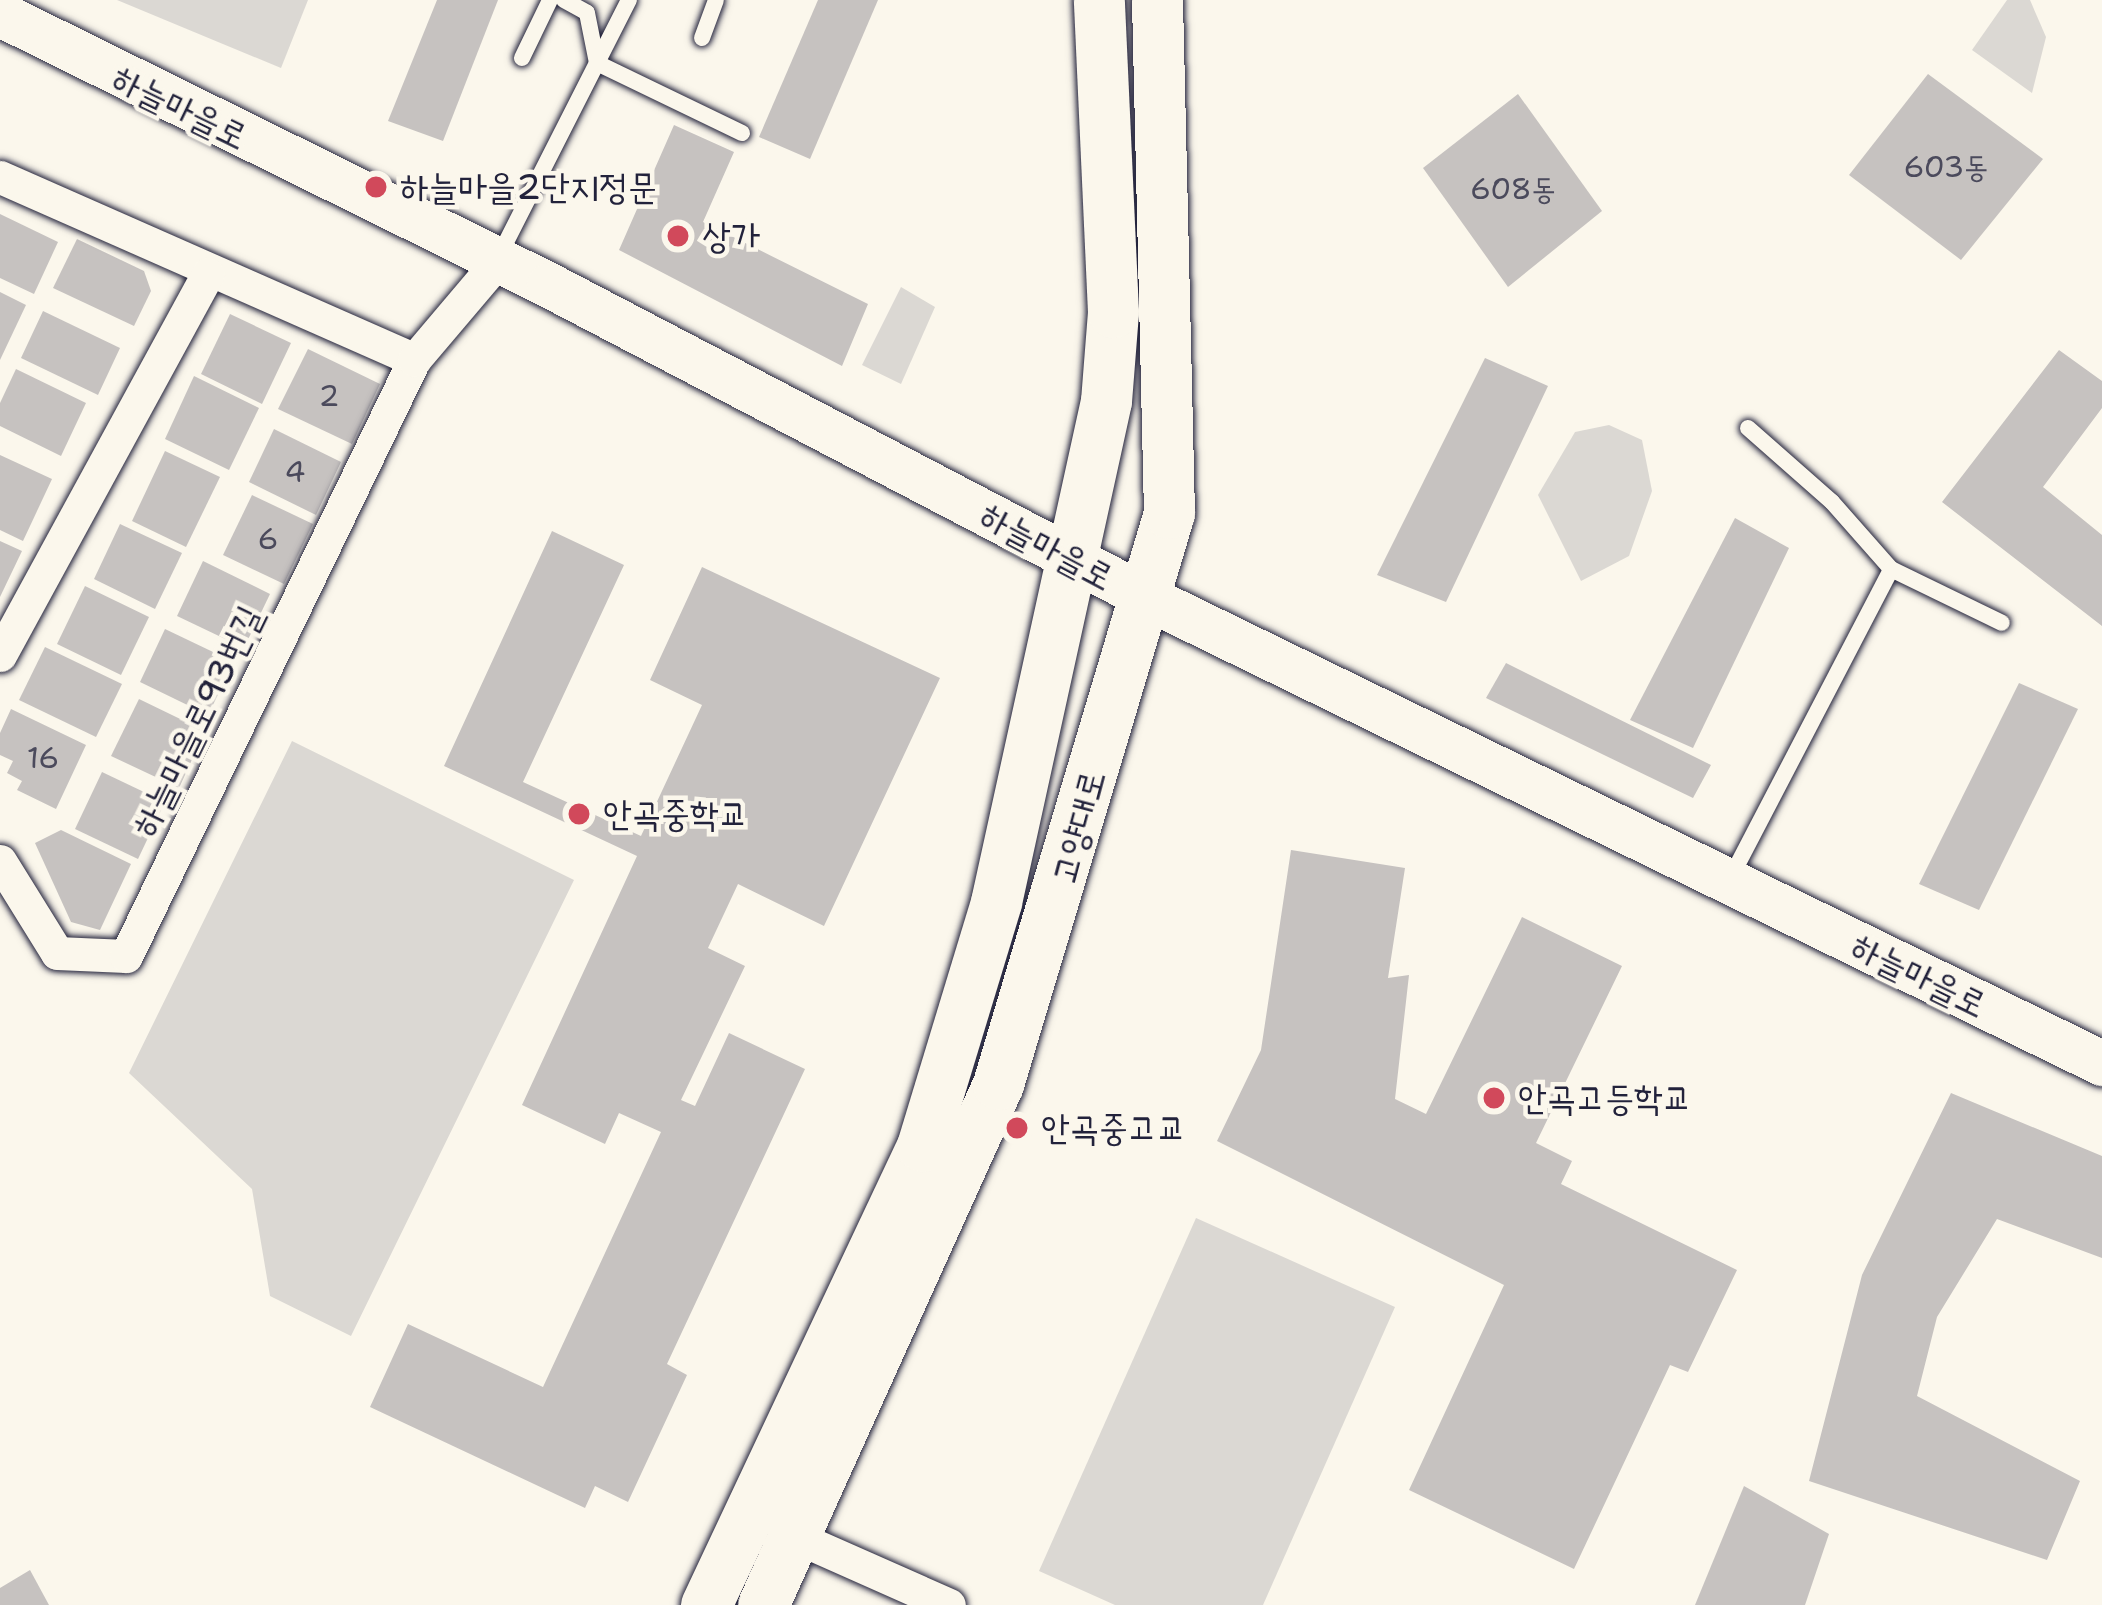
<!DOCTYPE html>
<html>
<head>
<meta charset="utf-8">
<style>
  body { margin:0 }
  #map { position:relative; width:2102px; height:1605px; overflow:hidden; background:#fbf7ec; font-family:"Shantell Sans","Poor Story",sans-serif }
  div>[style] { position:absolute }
  .green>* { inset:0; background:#dbd8d3 }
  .building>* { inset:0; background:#c6c2c0 }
  .roads { filter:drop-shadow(0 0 3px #22223b) drop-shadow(0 0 3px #22223b) }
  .service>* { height:16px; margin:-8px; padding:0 8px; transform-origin:8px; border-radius:8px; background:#fbf7ec }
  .minor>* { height:33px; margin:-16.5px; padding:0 16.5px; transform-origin:16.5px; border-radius:16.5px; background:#fbf7ec }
  .secondary>* { height:45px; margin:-22.5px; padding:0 22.5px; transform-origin:22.5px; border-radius:22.5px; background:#fbf7ec }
  .primary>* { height:51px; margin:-25.5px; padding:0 25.5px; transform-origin:25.5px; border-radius:25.5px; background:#fbf7ec }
  .dots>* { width:33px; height:33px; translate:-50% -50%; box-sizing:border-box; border:6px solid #fbf7ec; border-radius:50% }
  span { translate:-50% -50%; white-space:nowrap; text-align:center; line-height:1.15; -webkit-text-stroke:9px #fbf7ec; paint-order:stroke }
  .number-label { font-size:30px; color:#4b4a5c }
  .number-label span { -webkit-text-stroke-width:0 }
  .street-label { font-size:36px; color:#22223b }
  .poi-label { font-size:36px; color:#22223b }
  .left { translate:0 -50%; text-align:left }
</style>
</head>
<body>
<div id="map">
  <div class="green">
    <i style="clip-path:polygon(117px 0,308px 0,281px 68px)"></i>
    <i style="clip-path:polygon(2007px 0,2030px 0,2046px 37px,2032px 93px,1972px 50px)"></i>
    <i style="clip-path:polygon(901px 287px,935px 307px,901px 384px,862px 365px)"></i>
    <i style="clip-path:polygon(1609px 425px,1642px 440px,1652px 491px,1629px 556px,1581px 581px,1538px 495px,1575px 432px)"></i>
    <i style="clip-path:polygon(292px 741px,574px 880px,351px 1336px,270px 1296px,252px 1189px,129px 1073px)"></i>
    <i style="clip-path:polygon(1196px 1218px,1395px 1307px,1263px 1605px,1115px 1605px,1039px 1571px)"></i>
  </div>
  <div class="building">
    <i style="clip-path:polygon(437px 0,498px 0,443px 141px,388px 121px)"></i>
    <i style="clip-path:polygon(818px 0,878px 0,810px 159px,759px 137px)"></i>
    <i style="clip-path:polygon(1928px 74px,2043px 159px,1961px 260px,1849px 175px)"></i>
    <i style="clip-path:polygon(1518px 94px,1602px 211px,1508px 287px,1423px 168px)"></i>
    <i style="clip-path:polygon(674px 125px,734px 152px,703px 222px,868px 304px,842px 366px,619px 250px)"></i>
    <i style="clip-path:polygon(0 214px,58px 242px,34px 294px,0 278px)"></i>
    <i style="clip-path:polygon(77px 239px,144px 271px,151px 291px,134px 326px,53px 288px)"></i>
    <i style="clip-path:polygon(0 292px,26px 305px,0 360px)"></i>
    <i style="clip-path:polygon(43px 311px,120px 348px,98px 395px,21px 358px)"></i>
    <i style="clip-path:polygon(230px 314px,291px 343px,262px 404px,201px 374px)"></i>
    <i style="clip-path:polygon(308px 349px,380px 384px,352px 444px,278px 409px)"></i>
    <i style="clip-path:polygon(2059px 350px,2102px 381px,2102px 408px,2043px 487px,2102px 535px,2102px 626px,1942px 502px)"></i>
    <i style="clip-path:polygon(1485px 358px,1548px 386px,1446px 602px,1377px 575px)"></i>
    <i style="clip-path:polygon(16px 369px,86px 403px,61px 456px,0 426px,0 403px)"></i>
    <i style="clip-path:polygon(194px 376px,259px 408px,229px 470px,165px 439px)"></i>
    <i style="clip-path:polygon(274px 429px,341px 462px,316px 515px,249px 482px)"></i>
    <i style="clip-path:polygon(165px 451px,220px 477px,186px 547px,132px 521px)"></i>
    <i style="clip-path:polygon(0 455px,52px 479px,23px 541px,0 530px)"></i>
    <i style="clip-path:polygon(252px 495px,313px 524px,284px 584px,223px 555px)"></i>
    <i style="clip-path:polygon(1735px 518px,1789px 548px,1693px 748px,1630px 720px)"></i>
    <i style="clip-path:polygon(120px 524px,182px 553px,155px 609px,94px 579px)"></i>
    <i style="clip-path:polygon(552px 531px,624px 565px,523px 782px,641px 836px,702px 705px,650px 680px,702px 567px,940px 678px,824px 926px,738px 884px,708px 948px,745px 966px,681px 1100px,695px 1106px,729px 1033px,805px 1069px,667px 1364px,687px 1375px,628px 1502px,595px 1486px,585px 1508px,370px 1407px,408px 1324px,543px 1387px,661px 1132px,619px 1113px,605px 1144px,522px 1105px,637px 856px,444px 766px)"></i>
    <i style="clip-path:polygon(0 541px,22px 551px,0 597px)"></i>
    <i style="clip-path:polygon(203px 561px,270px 594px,244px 648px,177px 616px)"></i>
    <i style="clip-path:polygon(85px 586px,149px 617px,121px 675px,57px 644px)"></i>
    <i style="clip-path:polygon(165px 629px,234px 662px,208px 715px,140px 682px)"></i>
    <i style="clip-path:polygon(45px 647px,122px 684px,96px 737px,19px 700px)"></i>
    <i style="clip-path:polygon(1506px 663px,1711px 765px,1693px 798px,1486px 698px)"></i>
    <i style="clip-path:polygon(2019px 683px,2078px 709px,1979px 910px,1919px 884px)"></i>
    <i style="clip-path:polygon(139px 699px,205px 731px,179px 788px,111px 756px)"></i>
    <i style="clip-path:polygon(11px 709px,86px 745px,56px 809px,17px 790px,22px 781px,7px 773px,13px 761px,0 755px,0 733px)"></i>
    <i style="clip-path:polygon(102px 772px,165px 802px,138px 859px,75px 829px)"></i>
    <i style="clip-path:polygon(61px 830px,131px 864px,100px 930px,71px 922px,35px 843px)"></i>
    <i style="clip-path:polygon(1291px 850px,1405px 868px,1388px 978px,1409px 975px,1395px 1099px,1426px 1114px,1522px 917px,1622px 966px,1536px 1143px,1572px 1161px,1561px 1184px,1737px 1270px,1688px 1372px,1670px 1365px,1574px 1569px,1409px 1490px,1504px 1285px,1217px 1141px,1261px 1050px)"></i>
    <i style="clip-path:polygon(1951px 1093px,2102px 1156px,2102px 1258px,1997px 1219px,1937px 1317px,1917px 1396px,2080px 1481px,2047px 1560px,1809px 1481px,1862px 1275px)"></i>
    <i style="clip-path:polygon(1744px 1486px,1829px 1534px,1805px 1605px,1695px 1605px)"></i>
    <i style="clip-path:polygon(30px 1570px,49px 1605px,0 1605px,0 1588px)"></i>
  </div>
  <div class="roads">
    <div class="service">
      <i style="left:564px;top:0;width:26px;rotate:29deg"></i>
      <i style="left:587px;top:13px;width:51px;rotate:78.7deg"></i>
      <i style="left:597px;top:63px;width:161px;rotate:25.8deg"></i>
      <i style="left:702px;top:38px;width:40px;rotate:-69.8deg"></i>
      <i style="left:522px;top:58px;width:64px;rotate:-64.2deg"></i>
      <i style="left:499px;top:256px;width:287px;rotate:-63.1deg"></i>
      <i style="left:1748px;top:428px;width:112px;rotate:41.4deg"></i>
      <i style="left:1832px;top:502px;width:89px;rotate:48.6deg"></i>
      <i style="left:1891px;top:569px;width:123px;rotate:25.9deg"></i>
      <i style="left:1731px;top:877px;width:347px;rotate:-62.5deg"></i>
    </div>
    <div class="minor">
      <i style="left:0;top:177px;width:453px;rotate:23.8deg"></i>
      <i style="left:0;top:655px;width:434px;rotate:-61.4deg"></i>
      <i style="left:0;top:861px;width:108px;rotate:58.2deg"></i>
      <i style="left:57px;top:953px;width:69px;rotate:2.5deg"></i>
      <i style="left:126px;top:956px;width:662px;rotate:-64.21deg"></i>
      <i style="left:414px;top:360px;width:128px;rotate:-49.7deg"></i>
      <i style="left:798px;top:1538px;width:165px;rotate:23.9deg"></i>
    </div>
    <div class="secondary">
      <i style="left:0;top:14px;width:612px;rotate:26.27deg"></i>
      <i style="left:549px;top:285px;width:674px;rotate:27.59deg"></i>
      <i style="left:1146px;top:597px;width:1064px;rotate:25.99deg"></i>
    </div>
    <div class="primary">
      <i style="left:706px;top:1605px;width:507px;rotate:-64.8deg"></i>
      <i style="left:922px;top:1146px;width:255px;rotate:-73.1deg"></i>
      <i style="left:996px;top:902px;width:513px;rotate:-77.62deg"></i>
      <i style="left:1106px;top:401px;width:89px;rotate:-85.5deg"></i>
      <i style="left:1113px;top:312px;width:312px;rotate:-92.6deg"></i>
      <i style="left:763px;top:1605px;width:572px;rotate:-65.72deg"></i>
      <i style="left:998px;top:1084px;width:596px;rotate:-73.33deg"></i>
      <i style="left:1169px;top:513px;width:513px;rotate:-91.34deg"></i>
    </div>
  </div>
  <div class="dots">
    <i style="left:376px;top:187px;background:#d1495b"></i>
    <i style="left:678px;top:236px;background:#d1495b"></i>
    <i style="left:579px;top:814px;background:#d1495b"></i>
    <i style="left:1494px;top:1098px;background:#d1495b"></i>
    <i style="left:1017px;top:1128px;background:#d1495b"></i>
  </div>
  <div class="number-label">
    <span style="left:1946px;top:167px">603동</span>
    <span style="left:1513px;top:189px">608동</span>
    <span style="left:329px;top:396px">2</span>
    <span style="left:295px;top:472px">4</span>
    <span style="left:268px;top:539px">6</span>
    <span style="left:43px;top:758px">16</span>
  </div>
  <div class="street-label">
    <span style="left:180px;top:107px;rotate:26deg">하늘마을로</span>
    <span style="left:1047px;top:546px;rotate:28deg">하늘마을로</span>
    <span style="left:197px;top:721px;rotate:-64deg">하늘마을로93번길</span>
    <span style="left:1078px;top:827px;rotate:-75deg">고양대로</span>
    <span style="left:1919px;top:975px;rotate:26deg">하늘마을로</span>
  </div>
  <div class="poi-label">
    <span class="left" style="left:400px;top:187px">하늘마을2단지정문</span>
    <span class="left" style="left:702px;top:236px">상가</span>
    <span class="left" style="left:603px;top:814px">안곡중학교</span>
    <span class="left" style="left:1518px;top:1098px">안곡고등학교</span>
    <span class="left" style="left:1041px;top:1128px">안곡중고교</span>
  </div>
</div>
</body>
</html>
